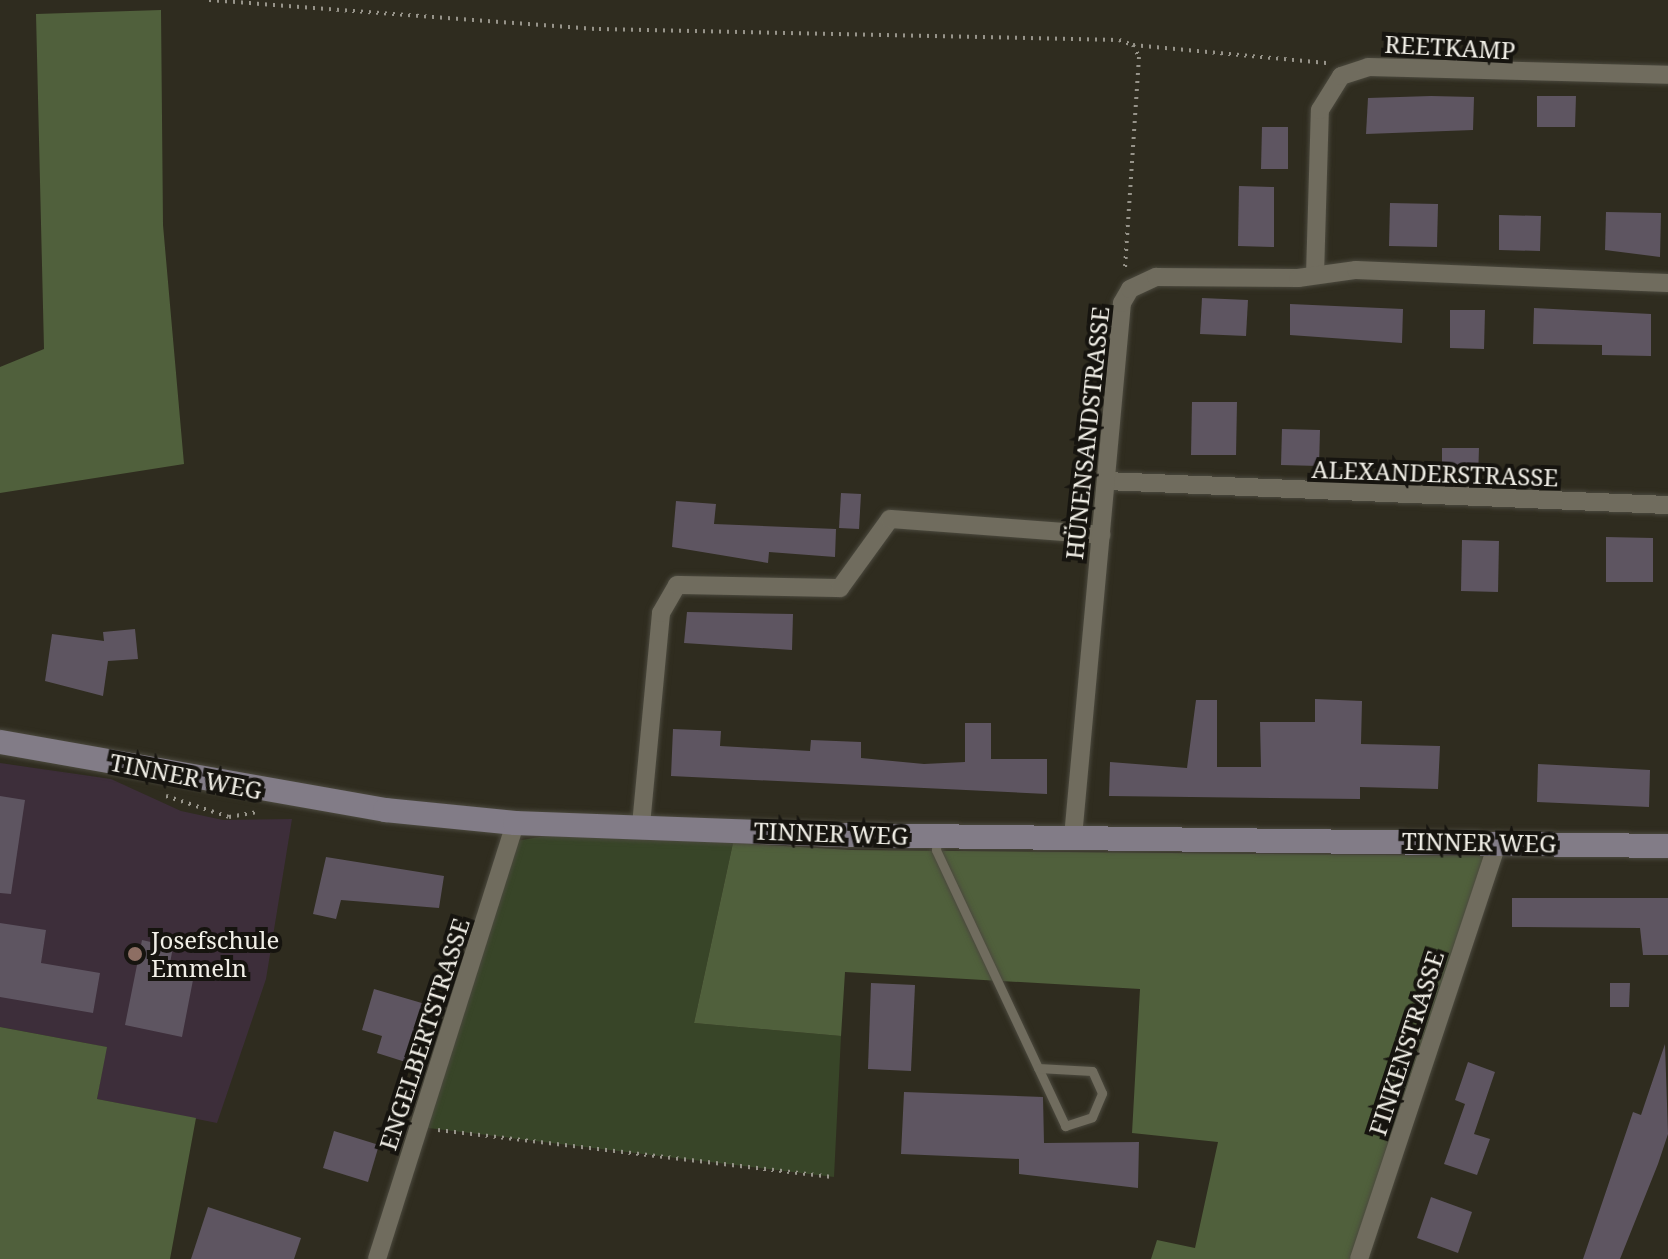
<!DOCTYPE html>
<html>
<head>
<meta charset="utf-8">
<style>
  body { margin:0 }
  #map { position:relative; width:1668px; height:1259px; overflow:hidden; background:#2f2c1f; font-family:"Noto Serif",serif }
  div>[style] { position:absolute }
  .education>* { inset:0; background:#3d2e3a }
  .green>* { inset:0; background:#384528 }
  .forest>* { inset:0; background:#50603c }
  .building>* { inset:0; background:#5e5561 }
  .path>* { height:4px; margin-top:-2px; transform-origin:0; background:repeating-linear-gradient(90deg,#97948a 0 2px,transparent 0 8px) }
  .roads { filter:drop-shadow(0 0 2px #4b493e) drop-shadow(0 0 2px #4b493e) }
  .lane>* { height:9px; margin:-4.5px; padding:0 4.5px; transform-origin:4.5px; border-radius:4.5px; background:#706c5e }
  .street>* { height:18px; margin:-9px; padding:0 9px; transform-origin:9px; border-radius:9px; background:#706c5e }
  .secondary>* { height:24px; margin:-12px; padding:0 12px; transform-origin:12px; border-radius:12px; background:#827c87 }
  .dots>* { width:22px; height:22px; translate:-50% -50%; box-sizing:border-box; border:4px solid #16140f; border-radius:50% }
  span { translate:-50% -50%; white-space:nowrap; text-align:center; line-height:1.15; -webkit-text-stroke:8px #16140f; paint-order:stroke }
  .street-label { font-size:24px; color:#f1efe7 }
  .poi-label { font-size:24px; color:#f1efe7 }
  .left { translate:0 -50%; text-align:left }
</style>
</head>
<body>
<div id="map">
  <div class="education">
    <i style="clip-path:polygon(0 763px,111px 779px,181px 811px,223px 820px,292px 819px,266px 979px,217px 1123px,97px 1099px,106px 1047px,0 1027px)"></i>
  </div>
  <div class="green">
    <i style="clip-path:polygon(550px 835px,733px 843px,694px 1023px,841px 1036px,834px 1177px,420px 1127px,511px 842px)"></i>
  </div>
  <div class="forest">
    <i style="clip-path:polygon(161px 10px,163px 225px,184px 464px,0 493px,0 367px,44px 349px,36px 14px)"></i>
    <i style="clip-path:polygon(733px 843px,851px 850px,1494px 856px,1359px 1259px,1151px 1259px,1157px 1240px,1195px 1248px,1218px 1142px,1132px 1133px,1140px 989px,845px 972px,841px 1036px,694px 1023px)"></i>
    <i style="clip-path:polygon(0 1027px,107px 1047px,97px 1099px,196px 1118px,170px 1259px,0 1259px)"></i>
  </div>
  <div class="building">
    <i style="clip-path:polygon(1431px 96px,1474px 97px,1473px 130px,1366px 134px,1368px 98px)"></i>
    <i style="clip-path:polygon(1537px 96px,1576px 96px,1575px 127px,1537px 127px)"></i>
    <i style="clip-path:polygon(1262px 127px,1288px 127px,1288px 169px,1261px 169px)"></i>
    <i style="clip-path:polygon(1239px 186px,1274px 187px,1274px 247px,1238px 246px)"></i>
    <i style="clip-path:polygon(1390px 203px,1438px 204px,1437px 247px,1389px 246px)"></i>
    <i style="clip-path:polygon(1606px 212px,1661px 213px,1660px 257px,1605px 250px)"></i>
    <i style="clip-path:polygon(1499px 215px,1541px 216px,1540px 251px,1499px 250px)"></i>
    <i style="clip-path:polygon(1202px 298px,1248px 300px,1246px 336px,1200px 334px)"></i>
    <i style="clip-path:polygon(1290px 304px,1403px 309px,1402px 343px,1290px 335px)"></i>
    <i style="clip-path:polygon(1534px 308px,1651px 314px,1651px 356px,1602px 355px,1602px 345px,1533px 344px)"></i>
    <i style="clip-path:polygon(1450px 310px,1485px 310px,1484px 349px,1450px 348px)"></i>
    <i style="clip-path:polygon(1192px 402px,1237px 402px,1236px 455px,1191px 455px)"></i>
    <i style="clip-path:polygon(1282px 429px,1320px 430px,1319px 466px,1281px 465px)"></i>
    <i style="clip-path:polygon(1442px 448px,1479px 448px,1478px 479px,1442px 479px)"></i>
    <i style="clip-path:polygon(841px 493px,861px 494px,859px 529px,839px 528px)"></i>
    <i style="clip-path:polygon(676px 501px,716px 504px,714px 524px,836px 529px,835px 557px,769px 552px,768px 563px,672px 547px)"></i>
    <i style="clip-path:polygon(1606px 537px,1653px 538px,1653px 582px,1606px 582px)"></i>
    <i style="clip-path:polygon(1462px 540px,1499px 541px,1498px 592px,1461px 591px)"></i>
    <i style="clip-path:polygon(687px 612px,793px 614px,792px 650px,684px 643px)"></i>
    <i style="clip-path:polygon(135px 629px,138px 659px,108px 661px,103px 696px,45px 681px,52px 634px,104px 641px,103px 632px)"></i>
    <i style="clip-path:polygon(1315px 699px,1362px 701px,1361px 744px,1440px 746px,1438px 789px,1360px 787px,1360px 799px,1109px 796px,1110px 762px,1187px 768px,1196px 700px,1217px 700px,1217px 767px,1261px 767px,1260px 722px,1315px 722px)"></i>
    <i style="clip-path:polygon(965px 723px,991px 723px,991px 759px,1047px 759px,1047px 794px,671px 776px,673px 729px,721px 731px,720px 746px,810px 751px,811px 740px,861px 742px,861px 758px,924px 764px,965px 762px)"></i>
    <i style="clip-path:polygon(1538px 764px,1650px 770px,1649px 807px,1537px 802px)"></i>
    <i style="clip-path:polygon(0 796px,25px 800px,11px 894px,0 893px)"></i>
    <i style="clip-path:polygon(326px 857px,444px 876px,439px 908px,341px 900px,336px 919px,313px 914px)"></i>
    <i style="clip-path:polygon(1512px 898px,1668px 898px,1668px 955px,1643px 955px,1640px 928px,1512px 927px)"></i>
    <i style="clip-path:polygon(0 923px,46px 930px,41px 963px,100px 973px,93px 1013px,0 997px)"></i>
    <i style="clip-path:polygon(142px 940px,173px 947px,168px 974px,193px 980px,182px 1037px,125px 1025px)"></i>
    <i style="clip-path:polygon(871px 983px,915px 985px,911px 1071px,868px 1069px)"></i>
    <i style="clip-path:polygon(1610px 983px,1630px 983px,1629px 1007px,1610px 1007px)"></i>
    <i style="clip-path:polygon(374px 989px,432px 1006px,415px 1065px,377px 1053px,382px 1036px,362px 1030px)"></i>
    <i style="clip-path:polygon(1665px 1044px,1668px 1134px,1658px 1164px,1620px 1259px,1583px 1259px,1633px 1112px,1641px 1115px)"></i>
    <i style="clip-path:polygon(1468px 1062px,1495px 1072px,1474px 1134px,1490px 1139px,1477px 1175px,1444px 1164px,1465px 1104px,1455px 1100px)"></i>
    <i style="clip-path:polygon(904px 1092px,1043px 1097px,1044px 1143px,1139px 1142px,1138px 1188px,1019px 1174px,1019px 1159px,901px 1154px)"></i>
    <i style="clip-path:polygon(334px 1131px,379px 1145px,368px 1182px,323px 1168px)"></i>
    <i style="clip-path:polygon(1431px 1197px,1472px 1212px,1458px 1253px,1417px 1238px)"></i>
    <i style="clip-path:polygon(208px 1207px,301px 1238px,294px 1259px,191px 1259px)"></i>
  </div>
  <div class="path">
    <i style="left:209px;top:0;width:391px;rotate:4.3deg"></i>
    <i style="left:599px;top:29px;width:520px;rotate:1.21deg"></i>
    <i style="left:1119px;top:40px;width:15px;rotate:20deg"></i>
    <i style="left:1133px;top:45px;width:13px;rotate:63deg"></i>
    <i style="left:1139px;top:57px;width:213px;rotate:93.8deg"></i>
    <i style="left:1133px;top:45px;width:194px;rotate:5.3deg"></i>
    <i style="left:166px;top:796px;width:66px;rotate:18.4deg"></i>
    <i style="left:229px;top:817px;width:28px;rotate:-10deg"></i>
    <i style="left:438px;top:1130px;width:399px;rotate:6.8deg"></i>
  </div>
  <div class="roads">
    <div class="lane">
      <i style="left:937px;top:839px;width:11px;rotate:95deg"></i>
      <i style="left:936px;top:850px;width:305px;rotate:64.9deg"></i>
      <i style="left:1065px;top:1126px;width:28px;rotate:-18deg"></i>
      <i style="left:1092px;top:1117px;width:26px;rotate:-67deg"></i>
      <i style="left:1102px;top:1093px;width:24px;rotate:-114deg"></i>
      <i style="left:1092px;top:1071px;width:54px;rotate:-176.8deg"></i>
    </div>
    <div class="street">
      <i style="left:1315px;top:275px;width:165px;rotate:-88.3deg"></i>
      <i style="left:1320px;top:110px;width:40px;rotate:-58deg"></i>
      <i style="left:1341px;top:76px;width:28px;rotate:-18deg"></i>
      <i style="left:1368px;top:67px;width:300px;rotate:1.5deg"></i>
      <i style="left:1106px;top:481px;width:563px;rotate:2.45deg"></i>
      <i style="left:641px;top:825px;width:213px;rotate:-84.6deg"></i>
      <i style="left:661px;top:613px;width:32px;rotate:-60deg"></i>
      <i style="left:677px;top:585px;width:163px;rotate:1.1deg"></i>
      <i style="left:840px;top:588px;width:85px;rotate:-54.1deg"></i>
      <i style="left:890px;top:519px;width:212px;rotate:4.3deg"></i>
      <i style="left:1073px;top:837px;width:536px;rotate:-84.76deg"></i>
      <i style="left:1122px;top:303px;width:16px;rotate:-60deg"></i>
      <i style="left:1130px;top:289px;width:29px;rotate:-25deg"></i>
      <i style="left:1156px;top:277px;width:142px;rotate:0.4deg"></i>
      <i style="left:1298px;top:278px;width:59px;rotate:-7.9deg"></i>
      <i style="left:1356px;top:270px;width:312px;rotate:2.4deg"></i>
      <i style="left:377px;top:1259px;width:457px;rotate:-72.4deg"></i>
      <i style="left:1359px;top:1259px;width:441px;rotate:-71.6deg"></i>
    </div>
    <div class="secondary">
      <i style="left:0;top:742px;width:391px;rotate:10deg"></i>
      <i style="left:385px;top:810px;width:131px;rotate:5.7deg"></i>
      <i style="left:515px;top:823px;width:332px;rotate:2.1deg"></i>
      <i style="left:847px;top:835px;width:821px;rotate:0.77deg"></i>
    </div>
  </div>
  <div class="dots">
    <i style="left:135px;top:954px;background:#8d6e63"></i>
  </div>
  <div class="street-label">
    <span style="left:1450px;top:47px;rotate:3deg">REETKAMP</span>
    <span style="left:1087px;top:433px;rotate:-84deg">HÜNENSANDSTRASSE</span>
    <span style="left:1435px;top:473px;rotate:2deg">ALEXANDERSTRASSE</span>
    <span style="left:186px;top:776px;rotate:11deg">TINNER WEG</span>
    <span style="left:831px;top:833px;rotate:2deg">TINNER WEG</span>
    <span style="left:1479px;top:842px;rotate:1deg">TINNER WEG</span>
    <span style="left:424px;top:1034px;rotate:-72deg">ENGELBERTSTRASSE</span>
    <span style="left:1406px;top:1043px;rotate:-72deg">FINKENSTRASSE</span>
  </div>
  <div class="poi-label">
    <span class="left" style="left:151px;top:954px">Josefschule<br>Emmeln</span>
  </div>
</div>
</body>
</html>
